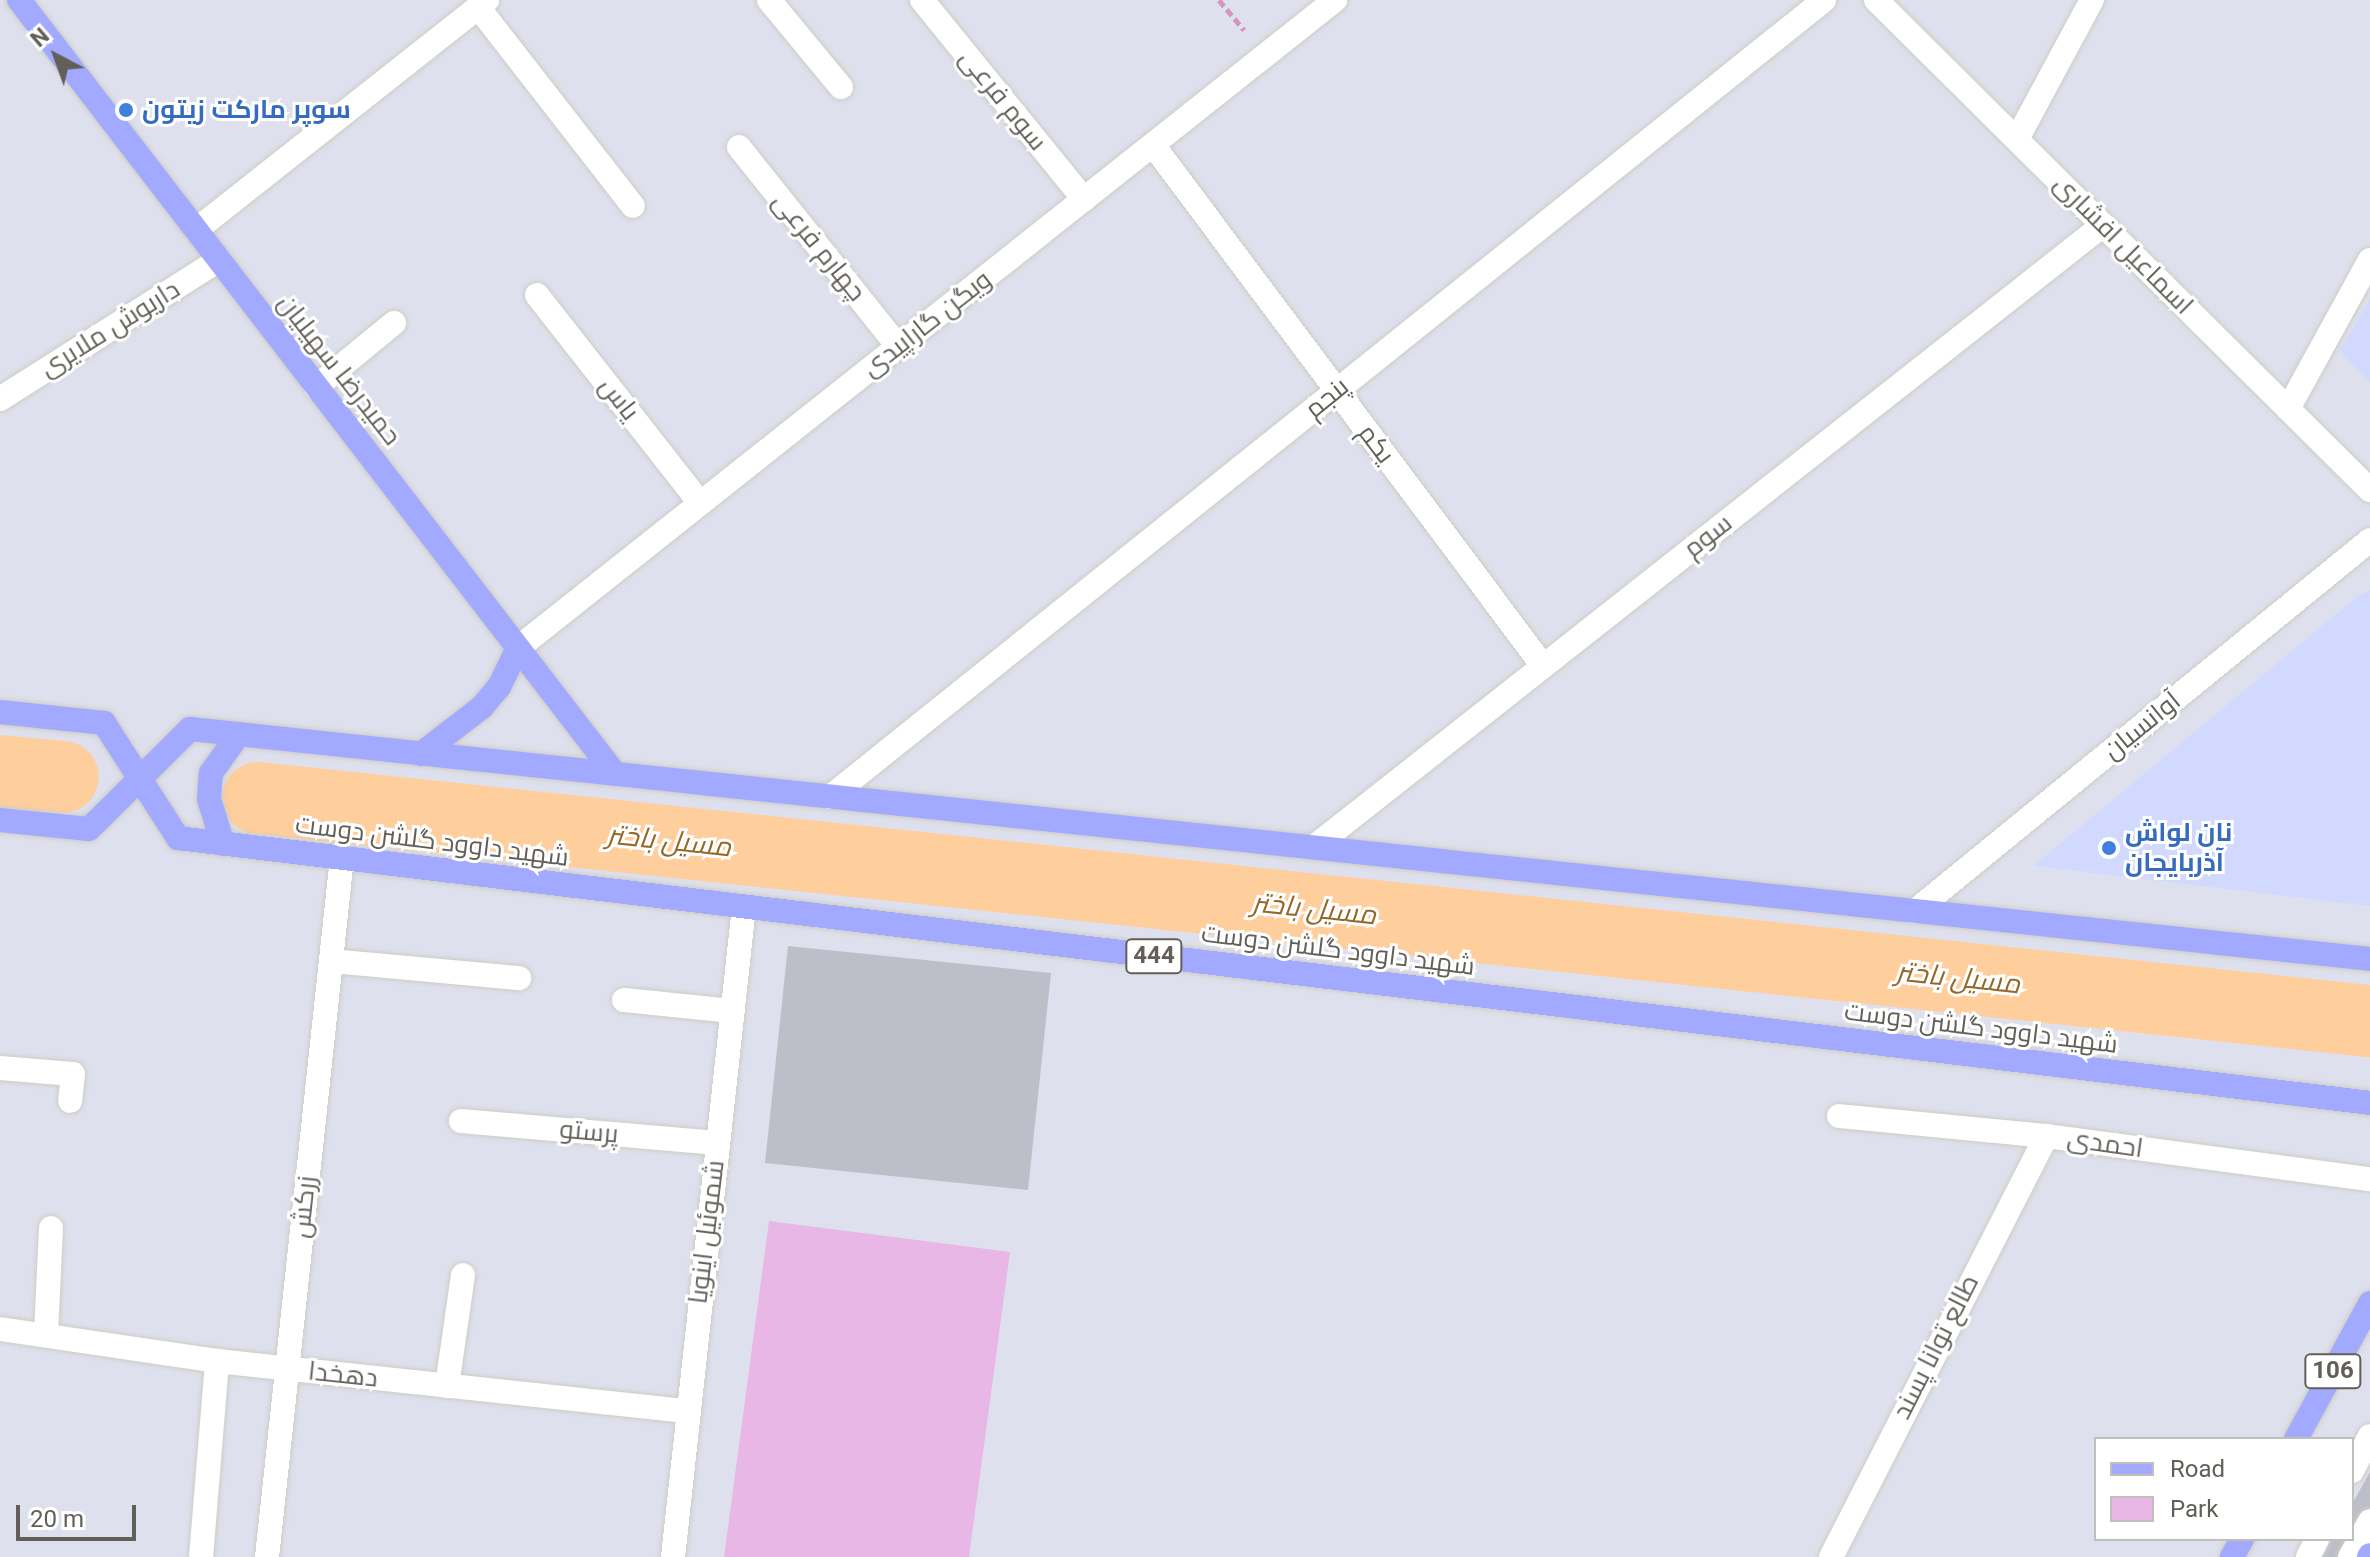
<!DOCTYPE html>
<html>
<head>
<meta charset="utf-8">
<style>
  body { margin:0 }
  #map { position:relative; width:2370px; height:1557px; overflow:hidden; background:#dee1ed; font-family:Roboto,Cairo,sans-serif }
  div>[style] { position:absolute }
  .commercial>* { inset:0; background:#d2d9ff }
  .green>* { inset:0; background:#e8b7e5 }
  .river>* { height:72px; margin:-36px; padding:0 36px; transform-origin:36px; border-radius:36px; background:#ffce9d }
  .building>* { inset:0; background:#bcbfc7 }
  .path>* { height:5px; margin-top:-2.5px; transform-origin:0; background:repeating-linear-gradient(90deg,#d495bf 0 8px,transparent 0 12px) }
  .roads { filter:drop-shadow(0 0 2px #cfccc6) drop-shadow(0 0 2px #cfccc6) }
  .minor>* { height:24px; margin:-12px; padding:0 12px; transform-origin:12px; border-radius:12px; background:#fff }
  .major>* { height:24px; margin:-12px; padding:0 12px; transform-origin:12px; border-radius:12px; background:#a2aaff }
  .dots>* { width:22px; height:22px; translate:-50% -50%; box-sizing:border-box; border:4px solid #fff; border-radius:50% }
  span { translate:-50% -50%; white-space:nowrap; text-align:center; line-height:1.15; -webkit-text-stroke:6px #fff; paint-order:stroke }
  .shield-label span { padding:2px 6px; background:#fff; border:2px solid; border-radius:6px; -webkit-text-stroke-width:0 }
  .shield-label { font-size:24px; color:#625e58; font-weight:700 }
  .street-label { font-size:26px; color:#625e58 }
  .shop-label { font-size:26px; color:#366cbe; font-weight:700 }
  .left { translate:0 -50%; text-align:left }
  .water-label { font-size:28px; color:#956829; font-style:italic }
  .legend { position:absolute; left:2094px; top:1437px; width:260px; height:104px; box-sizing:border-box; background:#fff; border:2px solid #c0bfbc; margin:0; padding:10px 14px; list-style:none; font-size:24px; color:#625e58 }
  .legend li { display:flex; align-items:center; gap:16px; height:40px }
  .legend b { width:40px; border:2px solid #c0bfbc }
  .north { position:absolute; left:16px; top:16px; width:80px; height:80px; -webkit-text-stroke:6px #fff; paint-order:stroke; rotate:319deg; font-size:22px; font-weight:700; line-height:32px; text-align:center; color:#625e58 }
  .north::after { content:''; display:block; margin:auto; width:28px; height:36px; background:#625e58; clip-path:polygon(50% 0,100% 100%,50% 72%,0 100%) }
  .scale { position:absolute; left:16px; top:1505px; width:120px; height:36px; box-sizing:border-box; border:4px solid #625e58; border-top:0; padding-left:10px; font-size:24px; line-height:28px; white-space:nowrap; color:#625e58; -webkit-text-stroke:6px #fff; paint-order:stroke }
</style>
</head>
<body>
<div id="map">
  <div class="commercial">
    <i style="clip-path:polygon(2370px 299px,2370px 382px,2340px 351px)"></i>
    <i style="clip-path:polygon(2370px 590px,2370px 906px,2033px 866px,2358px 596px)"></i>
  </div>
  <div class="green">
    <i style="clip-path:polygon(769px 1221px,1010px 1252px,969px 1557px,724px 1557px)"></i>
  </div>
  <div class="river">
    <i style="left:0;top:771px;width:63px;rotate:5.4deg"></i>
    <i style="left:258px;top:798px;width:2124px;rotate:6.03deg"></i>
  </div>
  <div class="building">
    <i style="clip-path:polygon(788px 946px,1051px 973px,1028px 1190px,765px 1163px)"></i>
    <i style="clip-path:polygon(2370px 1472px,2370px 1508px,2343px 1557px,2322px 1557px,2332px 1539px,2352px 1539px,2352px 1504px)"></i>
  </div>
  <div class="path">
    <i style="left:1219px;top:0;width:39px;rotate:50deg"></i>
  </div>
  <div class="roads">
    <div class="minor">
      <i style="left:769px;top:0;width:113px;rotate:50.4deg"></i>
      <i style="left:922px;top:0;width:257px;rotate:50.9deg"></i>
      <i style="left:1876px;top:0;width:696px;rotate:44.77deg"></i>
      <i style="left:478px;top:7px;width:252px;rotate:52.1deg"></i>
      <i style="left:2017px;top:139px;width:158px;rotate:-61.7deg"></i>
      <i style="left:1153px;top:145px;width:651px;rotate:53.18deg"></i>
      <i style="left:739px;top:147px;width:255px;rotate:51.4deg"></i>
      <i style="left:196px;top:230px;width:371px;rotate:-38.3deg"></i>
      <i style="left:537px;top:295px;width:264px;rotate:51.9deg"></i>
      <i style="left:316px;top:387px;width:101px;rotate:-39.4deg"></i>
      <i style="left:0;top:399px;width:259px;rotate:-32.4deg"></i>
      <i style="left:2288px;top:409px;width:170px;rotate:-61.2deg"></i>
      <i style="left:518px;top:648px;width:1043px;rotate:-38.42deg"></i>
      <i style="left:830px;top:797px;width:1274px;rotate:-38.72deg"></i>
      <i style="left:1314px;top:847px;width:1005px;rotate:-38.25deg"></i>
      <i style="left:1915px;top:911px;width:587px;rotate:-39.19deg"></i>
      <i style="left:331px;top:961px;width:189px;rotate:5.2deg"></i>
      <i style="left:624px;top:1000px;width:109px;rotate:5.8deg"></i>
      <i style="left:0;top:1068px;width:73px;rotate:4.7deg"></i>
      <i style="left:73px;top:1074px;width:27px;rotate:96deg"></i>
      <i style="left:1839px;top:1116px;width:208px;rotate:5.5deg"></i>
      <i style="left:2046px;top:1136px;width:327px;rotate:7.6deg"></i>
      <i style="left:461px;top:1121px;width:257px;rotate:4.9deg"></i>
      <i style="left:0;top:1329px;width:219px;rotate:8.4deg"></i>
      <i style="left:217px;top:1361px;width:472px;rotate:6.1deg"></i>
      <i style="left:46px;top:1334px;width:106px;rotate:-87.3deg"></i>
      <i style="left:447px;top:1386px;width:112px;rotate:-81.8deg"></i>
      <i style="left:2352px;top:1471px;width:39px;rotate:-63deg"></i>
      <i style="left:201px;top:1557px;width:197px;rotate:-85.3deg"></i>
      <i style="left:267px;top:1557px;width:703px;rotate:-83.88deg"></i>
      <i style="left:673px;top:1557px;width:654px;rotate:-83.77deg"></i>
      <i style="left:1831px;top:1557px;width:473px;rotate:-62.9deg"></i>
      <i style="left:2308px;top:1557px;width:20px;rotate:-63deg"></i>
      <i style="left:2350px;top:1557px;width:41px;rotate:-60.9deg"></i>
    </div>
    <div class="major">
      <i style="left:19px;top:0;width:977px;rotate:52.4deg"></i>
      <i style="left:0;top:712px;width:105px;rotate:6deg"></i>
      <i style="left:104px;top:723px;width:137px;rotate:57.2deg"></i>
      <i style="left:178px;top:838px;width:2208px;rotate:6.89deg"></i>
      <i style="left:421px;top:754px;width:77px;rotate:-37.6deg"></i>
      <i style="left:482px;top:707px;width:26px;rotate:-50deg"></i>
      <i style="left:499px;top:687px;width:43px;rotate:-64deg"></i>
      <i style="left:0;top:820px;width:89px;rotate:5.8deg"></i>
      <i style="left:89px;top:829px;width:142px;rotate:-44.7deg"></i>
      <i style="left:190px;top:729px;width:2192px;rotate:6.02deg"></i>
      <i style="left:223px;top:844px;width:47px;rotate:-107.3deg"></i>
      <i style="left:209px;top:799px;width:26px;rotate:-86deg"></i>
      <i style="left:211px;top:773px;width:48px;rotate:-54.3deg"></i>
      <i style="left:2296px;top:1439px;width:155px;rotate:-61.4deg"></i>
      <i style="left:2232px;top:1557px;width:21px;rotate:-61deg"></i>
      <i style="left:2369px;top:1557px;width:2px;rotate:-63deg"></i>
    </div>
  </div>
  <div class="dots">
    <i style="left:126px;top:110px;background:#3f7fe0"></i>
    <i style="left:2109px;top:848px;background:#3f7fe0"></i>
  </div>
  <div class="shield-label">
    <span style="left:1154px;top:956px">444</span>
    <span style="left:2333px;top:1371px">106</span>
  </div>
  <div class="street-label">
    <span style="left:1003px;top:100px;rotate:51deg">سوم فرعی</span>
    <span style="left:2123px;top:245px;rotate:45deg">اسماعیل افشاری</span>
    <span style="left:819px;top:247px;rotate:51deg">چهارم فرعی</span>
    <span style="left:927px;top:324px;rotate:-38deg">ویگن گاراپیدی</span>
    <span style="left:110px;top:329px;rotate:-32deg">داریوش ملایری</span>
    <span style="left:339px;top:370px;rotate:52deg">حمیدرضا سهیلیان</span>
    <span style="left:1327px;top:398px;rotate:-39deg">پنجم</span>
    <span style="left:619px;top:399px;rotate:52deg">یاس</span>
    <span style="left:1376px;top:444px;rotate:53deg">یکم</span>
    <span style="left:1708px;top:536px;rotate:-38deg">سوم</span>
    <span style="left:2142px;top:726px;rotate:-39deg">آوانسیان</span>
    <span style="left:432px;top:841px;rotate:7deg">شهید داوود گلشن دوست</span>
    <span style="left:1338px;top:950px;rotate:7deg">شهید داوود گلشن دوست</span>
    <span style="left:1981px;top:1028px;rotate:7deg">شهید داوود گلشن دوست</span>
    <span style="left:589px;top:1132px;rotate:5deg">پرستو</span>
    <span style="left:2105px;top:1144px;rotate:8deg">احمدی</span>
    <span style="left:304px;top:1207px;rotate:-84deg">زرکش</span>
    <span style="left:707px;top:1232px;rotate:-83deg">شموئیل اینویا</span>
    <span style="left:1936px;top:1347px;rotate:-63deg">طالع توانا پسند</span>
    <span style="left:343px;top:1375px;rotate:6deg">دهخدا</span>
  </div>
  <div class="shop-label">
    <span class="left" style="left:142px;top:110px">سوپر مارکت زیتون</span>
    <span class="left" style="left:2125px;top:848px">نان لواش<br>آذربایجان</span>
  </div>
  <div class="water-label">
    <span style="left:669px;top:841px;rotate:6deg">مسیل باختر</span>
    <span style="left:1314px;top:909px;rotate:6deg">مسیل باختر</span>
    <span style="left:1958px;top:978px;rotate:6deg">مسیل باختر</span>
  </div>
  <ul class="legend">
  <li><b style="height:10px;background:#a2aaff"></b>Road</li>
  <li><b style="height:22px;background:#e8b7e5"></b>Park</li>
  </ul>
  <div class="north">N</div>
  <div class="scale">20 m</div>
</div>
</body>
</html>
